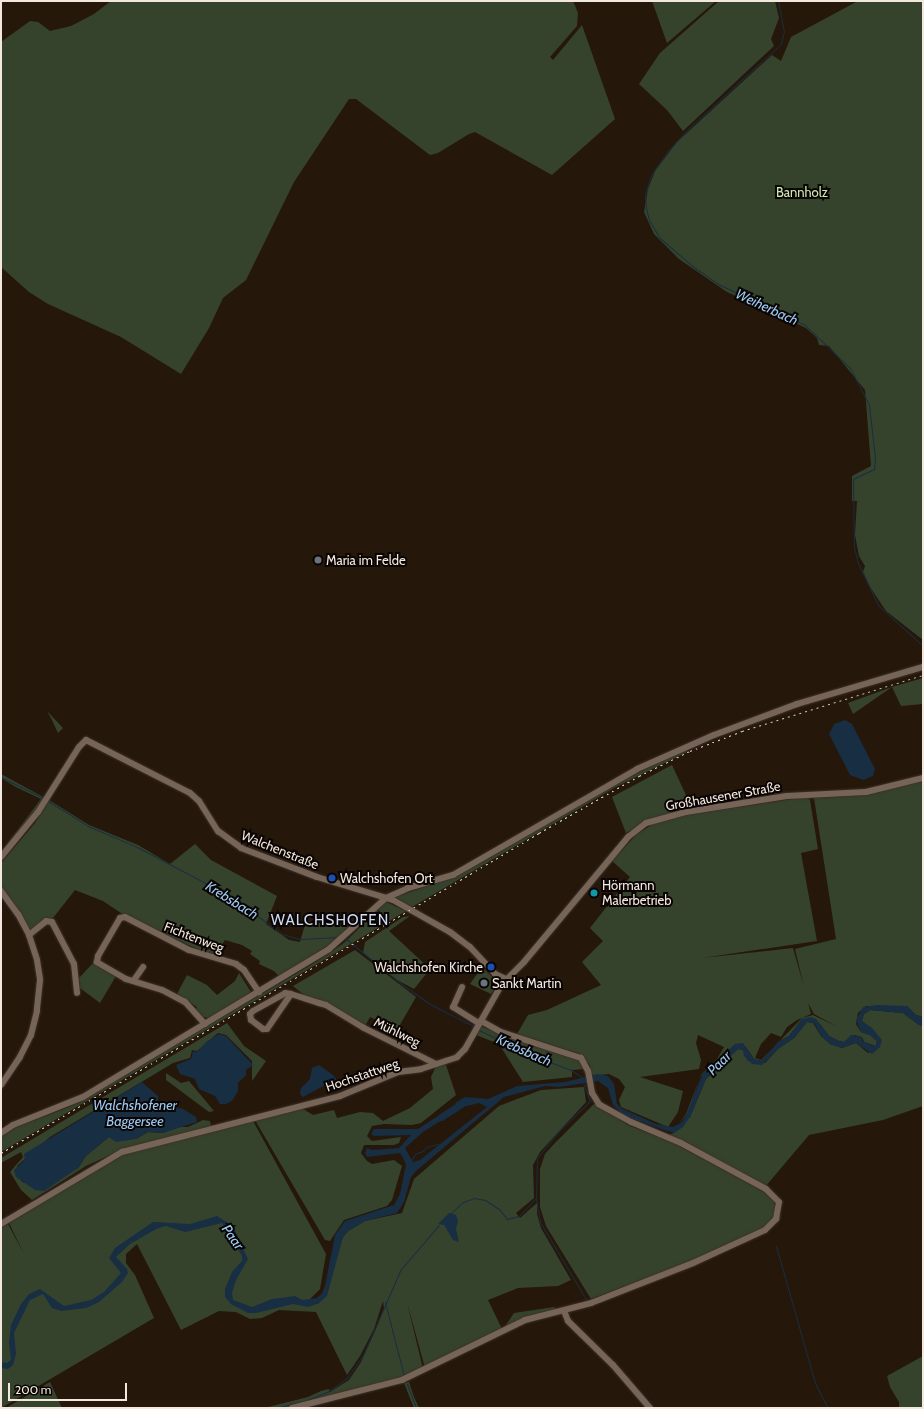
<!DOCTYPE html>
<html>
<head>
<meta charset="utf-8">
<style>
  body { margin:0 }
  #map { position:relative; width:924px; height:1409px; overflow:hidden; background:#26170b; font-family:Cabin,sans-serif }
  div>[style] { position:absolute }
  .green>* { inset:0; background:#36432c }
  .water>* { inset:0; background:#172e43 }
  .stream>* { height:1px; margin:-0.5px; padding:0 0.5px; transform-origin:0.5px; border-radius:0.5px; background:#172e43 }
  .river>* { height:7px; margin:-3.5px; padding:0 3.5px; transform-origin:3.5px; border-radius:3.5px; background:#172e43 }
  .roads { filter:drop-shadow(0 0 1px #3c312d) drop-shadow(0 0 1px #3c312d) }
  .minor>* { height:6px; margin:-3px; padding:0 3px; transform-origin:3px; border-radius:3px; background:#766456 }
  .rail>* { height:1px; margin-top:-0.5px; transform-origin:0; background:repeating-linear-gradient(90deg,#ddd2ca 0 2px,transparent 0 6px) }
  .dots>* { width:11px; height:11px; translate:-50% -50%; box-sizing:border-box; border:2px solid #0a0502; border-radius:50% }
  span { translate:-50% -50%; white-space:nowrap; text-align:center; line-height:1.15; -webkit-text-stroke:4px #0a0502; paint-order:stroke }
  .park-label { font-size:13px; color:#ceecb6 }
  .poi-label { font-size:13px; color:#f3e8e0 }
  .left { translate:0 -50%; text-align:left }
  .right { translate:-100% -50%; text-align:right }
  .street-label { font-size:13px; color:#f3e8e0 }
  .water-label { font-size:14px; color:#9bc9f5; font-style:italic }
  .quarter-label { font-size:15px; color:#cfdcf7; letter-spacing:1px }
  .frame { position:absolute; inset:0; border:2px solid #f3e8e0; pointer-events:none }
  .scale { position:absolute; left:8px; top:1383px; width:119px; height:18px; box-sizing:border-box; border:2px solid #f3e8e0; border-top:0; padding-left:5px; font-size:12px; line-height:14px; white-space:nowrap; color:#f3e8e0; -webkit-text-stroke:3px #0a0502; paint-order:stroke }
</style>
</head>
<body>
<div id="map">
  <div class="green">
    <i style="clip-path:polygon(111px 1px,573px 1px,578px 13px,577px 26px,550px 57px,553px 60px,582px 25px,615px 119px,552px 175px,475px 132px,469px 134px,438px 153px,430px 155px,356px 99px,349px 99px,294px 182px,246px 280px,223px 298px,209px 328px,181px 374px,121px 337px,48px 304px,29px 292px,1px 267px,1px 42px,30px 21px,38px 22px,50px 31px,71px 26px,94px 14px)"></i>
    <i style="clip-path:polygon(652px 1px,716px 1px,667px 43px)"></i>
    <i style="clip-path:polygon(719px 1px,775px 1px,779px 18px,771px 39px,774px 46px,683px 131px,667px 110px,639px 84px,660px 53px)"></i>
    <i style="clip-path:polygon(858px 1px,923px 1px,923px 640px,886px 611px,870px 587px,863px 572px,865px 566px,859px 556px,855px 535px,857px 501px,852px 501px,852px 476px,871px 466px,865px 390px,829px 346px,819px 345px,817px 338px,806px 328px,727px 292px,679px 259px,654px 234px,644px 212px,648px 189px,655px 171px,677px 142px,772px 55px,781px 61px,791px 37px)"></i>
    <i style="clip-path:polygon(923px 678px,923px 704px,901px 706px,892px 687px,853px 714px,848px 703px,892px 687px)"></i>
    <i style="clip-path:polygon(47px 711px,63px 728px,58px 733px,52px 720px)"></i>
    <i style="clip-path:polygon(683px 751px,689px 751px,614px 788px,412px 907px,395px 897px,454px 877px,613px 785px)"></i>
    <i style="clip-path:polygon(672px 765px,692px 808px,655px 818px,626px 833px,612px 797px)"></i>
    <i style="clip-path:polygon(1px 774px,45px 798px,1px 857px,1px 852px,41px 799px,16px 787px,1px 778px)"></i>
    <i style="clip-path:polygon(evenodd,923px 780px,923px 1017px,916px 1015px,907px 1006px,866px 1006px,858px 1013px,856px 1024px,861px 1032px,870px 1035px,877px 1041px,876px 1046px,864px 1042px,862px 1037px,854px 1035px,844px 1042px,839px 1041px,829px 1036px,820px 1024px,802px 1019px,789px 1036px,779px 1041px,761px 1061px,754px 1059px,746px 1047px,727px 1051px,700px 1077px,688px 1113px,678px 1125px,686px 1114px,701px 1075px,717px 1059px,724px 1047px,698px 1035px,696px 1043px,701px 1060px,699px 1069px,640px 1077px,683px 1091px,678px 1112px,668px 1127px,621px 1107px,619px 1100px,625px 1087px,619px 1079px,609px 1074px,591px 1076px,589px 1064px,580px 1054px,517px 1034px,528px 1015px,547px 1010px,601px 985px,582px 962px,603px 941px,590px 928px,630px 877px,612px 861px,637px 834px,655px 823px,686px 815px,806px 797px,810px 800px,818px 849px,801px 853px,817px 941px,702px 958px,793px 948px,804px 987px,795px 949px,836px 939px,814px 798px,864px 795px,923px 780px,808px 1003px,814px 1014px,836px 1026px,813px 1015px,802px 1018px,761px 1060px,755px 1058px,761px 1044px,771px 1033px,781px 1037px,787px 1027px,797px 1020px,811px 1014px,808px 1003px)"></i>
    <i style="clip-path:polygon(49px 800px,89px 825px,138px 845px,170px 864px,195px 844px,211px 860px,277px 896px,266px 924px,289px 940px,300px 942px,306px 921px,349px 927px,334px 942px,279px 976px,274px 971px,259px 964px,260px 961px,250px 954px,252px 951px,242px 945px,225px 940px,215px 955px,203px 952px,124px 915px,103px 901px,75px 890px,53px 918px,46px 920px,34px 931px,29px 931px,1px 886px,1px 863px,35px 823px)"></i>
    <i style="clip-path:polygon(386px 902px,406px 911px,1px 1152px,1px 1137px,14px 1128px,69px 1107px,316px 962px,344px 943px)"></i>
    <i style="clip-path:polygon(410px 916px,389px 931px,430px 969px,414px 989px,397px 980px,363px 953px,365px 942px,403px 917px)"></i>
    <i style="clip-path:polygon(355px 950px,416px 997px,397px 1030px,370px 1017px,365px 1026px,304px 995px,293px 986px)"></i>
    <i style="clip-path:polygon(93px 963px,116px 976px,100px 1003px,80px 988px,79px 978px)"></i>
    <i style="clip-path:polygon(482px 967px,496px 981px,496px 988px,491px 994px,470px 984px)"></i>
    <i style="clip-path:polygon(239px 973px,251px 992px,209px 1018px,203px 1017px,196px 1009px,197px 1007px,177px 994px,187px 975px,207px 985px,217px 995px,235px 981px)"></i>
    <i style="clip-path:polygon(870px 1010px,903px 1013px,919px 1025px,923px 1026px,923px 1106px,883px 1120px,809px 1135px,765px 1187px,668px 1135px,674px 1133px,690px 1117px,706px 1079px,738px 1049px,743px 1050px,748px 1061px,765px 1063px,778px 1049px,794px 1038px,807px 1022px,813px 1023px,821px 1036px,830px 1044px,842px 1048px,856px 1043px,868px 1053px,880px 1047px,874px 1031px,862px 1021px,864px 1014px)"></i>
    <i style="clip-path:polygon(227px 1023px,244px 1046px,266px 1061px,252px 1081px,252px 1061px,226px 1035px,218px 1033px,197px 1051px,192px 1050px,190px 1058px,173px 1063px,50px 1137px,17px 1166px,22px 1182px,29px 1184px,35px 1190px,78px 1168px,86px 1156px,109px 1137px,136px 1139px,148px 1132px,163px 1133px,175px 1127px,188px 1127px,203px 1120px,210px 1121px,211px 1126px,110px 1155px,86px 1166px,32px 1200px,21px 1190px,10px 1172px,23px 1157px,21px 1152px,1px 1163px,1px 1158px)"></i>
    <i style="clip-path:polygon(480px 1026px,531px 1045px,577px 1058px,585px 1069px,572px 1070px,572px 1077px,523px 1082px,499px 1044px,476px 1035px)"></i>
    <i style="clip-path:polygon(446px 1065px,456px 1095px,421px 1123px,412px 1125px,384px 1124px,372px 1126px,367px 1136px,372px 1141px,401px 1137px,399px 1143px,394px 1145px,364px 1145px,361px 1153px,367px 1161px,372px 1164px,394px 1160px,402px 1166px,392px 1200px,387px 1206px,344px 1220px,330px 1241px,325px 1240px,255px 1120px,300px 1107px,313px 1115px,334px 1110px,337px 1118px,360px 1112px,373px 1113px,383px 1121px,410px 1108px,433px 1089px,431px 1077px,436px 1066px)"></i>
    <i style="clip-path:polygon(166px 1073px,181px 1083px,189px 1081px,214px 1111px,209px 1112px,166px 1080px)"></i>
    <i style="clip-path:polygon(584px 1087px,586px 1102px,540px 1152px,533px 1165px,534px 1198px,516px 1213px,520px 1218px,537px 1203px,537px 1214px,541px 1228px,571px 1280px,558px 1286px,518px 1288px,488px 1300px,502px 1329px,425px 1368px,407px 1302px,423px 1369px,402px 1379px,313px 1402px,288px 1408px,264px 1408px,308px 1397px,321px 1391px,329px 1389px,330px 1392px,349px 1380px,361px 1362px,376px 1329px,384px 1309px,383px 1301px,374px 1329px,360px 1356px,347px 1375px,316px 1312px,279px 1310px,262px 1318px,250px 1319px,236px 1312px,219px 1311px,181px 1330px,137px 1244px,126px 1254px,126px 1263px,135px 1275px,154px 1318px,1px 1408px,1px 1227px,8px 1224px,24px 1254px,9px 1223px,116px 1157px,253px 1121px,326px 1254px,320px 1289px,310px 1299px,312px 1305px,319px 1303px,343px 1237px,348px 1231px,365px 1221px,402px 1213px,414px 1179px,499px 1106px,541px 1090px)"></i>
    <i style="clip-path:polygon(595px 1103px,628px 1125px,672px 1142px,773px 1197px,777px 1215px,770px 1224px,757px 1233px,692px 1261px,591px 1299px,546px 1226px,540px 1207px,540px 1169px,545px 1154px,554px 1144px)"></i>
    <i style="clip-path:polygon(554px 1307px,556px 1309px,526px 1318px,504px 1328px,514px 1313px)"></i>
    <i style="clip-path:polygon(923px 1356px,923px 1408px,899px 1408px,899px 1402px,890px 1387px,887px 1376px)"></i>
    <i style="clip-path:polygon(50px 1382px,62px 1408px,6px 1408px)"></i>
    <i style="clip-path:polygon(409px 1382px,414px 1397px,419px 1408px,414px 1408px,404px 1383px)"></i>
  </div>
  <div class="water">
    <i style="clip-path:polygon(845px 720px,852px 724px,875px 769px,873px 776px,863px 780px,850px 775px,829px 734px,834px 724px)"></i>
    <i style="clip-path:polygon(877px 1005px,907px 1006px,916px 1015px,923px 1017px,923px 1026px,919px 1025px,903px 1013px,870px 1010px,864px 1014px,862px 1021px,872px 1028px,882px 1040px,880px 1047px,872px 1054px,856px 1043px,842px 1048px,830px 1044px,821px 1036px,814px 1023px,807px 1022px,794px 1038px,778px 1049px,762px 1065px,752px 1064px,744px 1056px,743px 1050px,738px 1049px,706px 1079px,690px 1117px,683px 1127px,674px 1133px,624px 1116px,613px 1105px,608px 1088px,598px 1081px,559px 1087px,545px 1086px,504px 1097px,416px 1171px,411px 1177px,404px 1202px,397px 1213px,365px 1221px,348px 1231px,343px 1237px,327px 1296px,319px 1303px,308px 1307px,293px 1304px,256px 1313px,248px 1313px,231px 1304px,225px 1297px,225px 1289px,232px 1272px,242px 1261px,242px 1256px,222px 1223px,185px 1232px,166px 1226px,156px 1229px,130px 1244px,116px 1257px,127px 1269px,128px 1273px,122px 1282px,99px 1302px,86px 1308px,61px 1311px,52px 1308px,43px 1294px,30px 1300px,14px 1333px,16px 1354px,13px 1365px,8px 1369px,1px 1368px,1px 1362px,7px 1363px,11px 1360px,9px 1343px,11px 1325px,21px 1304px,29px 1294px,40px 1289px,64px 1306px,91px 1300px,104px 1292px,121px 1273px,109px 1258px,115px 1248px,153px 1222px,190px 1224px,217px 1216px,233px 1226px,248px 1259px,236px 1280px,232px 1293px,233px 1300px,252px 1307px,272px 1299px,295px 1296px,302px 1300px,317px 1298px,324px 1291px,335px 1235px,345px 1221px,394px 1205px,400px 1194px,406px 1164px,400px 1153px,367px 1157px,365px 1153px,367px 1148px,372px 1150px,399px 1148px,411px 1135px,374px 1136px,371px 1134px,374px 1129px,418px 1129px,447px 1110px,450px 1115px,423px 1132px,405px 1148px,413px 1162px,420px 1160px,487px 1107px,479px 1103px,459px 1108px,455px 1103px,465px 1097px,488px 1099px,517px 1086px,565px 1082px,598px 1074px,608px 1076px,614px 1084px,617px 1104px,621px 1108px,656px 1124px,673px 1127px,681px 1123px,685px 1118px,703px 1073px,735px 1044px,743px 1043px,754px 1059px,761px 1061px,779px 1041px,789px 1036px,802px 1019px,810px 1017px,816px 1019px,829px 1036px,839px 1041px,844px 1042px,851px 1035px,862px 1037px,862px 1041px,876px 1046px,877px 1041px,870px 1035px,861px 1032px,856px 1020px,863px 1007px)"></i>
    <i style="clip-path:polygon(219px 1034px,226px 1036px,253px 1065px,246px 1070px,246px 1075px,238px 1083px,238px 1091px,232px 1101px,226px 1104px,220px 1104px,215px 1096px,199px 1089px,195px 1079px,180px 1074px,176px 1065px,191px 1059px,193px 1051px,197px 1052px,206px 1042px)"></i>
    <i style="clip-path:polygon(319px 1065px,333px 1075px,341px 1085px,338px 1088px,327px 1084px,303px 1097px,300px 1094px,301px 1088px,310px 1079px,312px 1068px)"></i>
    <i style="clip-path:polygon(142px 1082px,158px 1096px,158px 1104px,183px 1109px,196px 1117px,197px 1122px,163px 1133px,148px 1132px,136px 1139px,116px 1142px,109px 1137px,86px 1156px,78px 1168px,44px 1191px,35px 1190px,16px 1177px,14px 1170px,25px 1160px,24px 1154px)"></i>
    <i style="clip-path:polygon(449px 1213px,456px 1215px,458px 1221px,456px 1229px,459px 1242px,453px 1240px,444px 1225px,438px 1224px)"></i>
  </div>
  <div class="stream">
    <i style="left:778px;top:1px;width:31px;rotate:79deg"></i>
    <i style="left:784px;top:31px;width:13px;rotate:103deg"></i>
    <i style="left:781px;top:44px;width:130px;rotate:137.5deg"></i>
    <i style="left:685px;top:132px;width:27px;rotate:132deg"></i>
    <i style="left:667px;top:152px;width:28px;rotate:125deg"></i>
    <i style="left:651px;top:175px;width:21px;rotate:107deg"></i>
    <i style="left:645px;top:195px;width:13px;rotate:86deg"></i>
    <i style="left:646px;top:208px;width:12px;rotate:76deg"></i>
    <i style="left:649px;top:220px;width:21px;rotate:59deg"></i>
    <i style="left:660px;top:238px;width:41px;rotate:41.1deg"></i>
    <i style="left:691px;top:265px;width:33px;rotate:35deg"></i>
    <i style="left:718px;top:284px;width:96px;rotate:25.2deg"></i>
    <i style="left:805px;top:325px;width:62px;rotate:43.7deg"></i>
    <i style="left:850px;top:368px;width:42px;rotate:62.8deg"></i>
    <i style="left:869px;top:405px;width:53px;rotate:83.5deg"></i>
    <i style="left:875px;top:458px;width:11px;rotate:95deg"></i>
    <i style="left:874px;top:469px;width:23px;rotate:155deg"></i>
    <i style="left:853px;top:479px;width:68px;rotate:89.2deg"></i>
    <i style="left:854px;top:547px;width:16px;rotate:76deg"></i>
    <i style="left:858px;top:563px;width:47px;rotate:64.5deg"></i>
    <i style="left:878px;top:605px;width:61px;rotate:42.3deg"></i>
    <i style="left:1px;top:777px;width:47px;rotate:26.6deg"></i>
    <i style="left:48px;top:801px;width:47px;rotate:32deg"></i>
    <i style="left:88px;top:826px;width:53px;rotate:23.2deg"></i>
    <i style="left:137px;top:847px;width:107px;rotate:27.8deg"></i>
    <i style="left:232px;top:897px;width:62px;rotate:36.5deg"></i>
    <i style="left:282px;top:934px;width:19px;rotate:16deg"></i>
    <i style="left:300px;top:939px;width:38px;rotate:-3deg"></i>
    <i style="left:345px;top:938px;width:71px;rotate:39.3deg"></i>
    <i style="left:400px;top:983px;width:37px;rotate:35deg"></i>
    <i style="left:430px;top:1004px;width:51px;rotate:27.1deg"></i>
    <i style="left:479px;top:1030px;width:55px;rotate:26.1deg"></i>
    <i style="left:528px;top:1054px;width:46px;rotate:20.4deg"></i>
    <i style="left:571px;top:1070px;width:17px;rotate:33deg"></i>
    <i style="left:411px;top:1161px;width:8px;rotate:-60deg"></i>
    <i style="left:415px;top:1154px;width:9px;rotate:-21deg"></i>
    <i style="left:423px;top:1151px;width:5px;rotate:-53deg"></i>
    <i style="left:426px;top:1147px;width:12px;rotate:-14deg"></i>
    <i style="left:536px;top:1199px;width:23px;rotate:80deg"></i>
    <i style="left:540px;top:1222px;width:92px;rotate:59.3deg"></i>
    <i style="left:450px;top:1214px;width:18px;rotate:-43deg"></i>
    <i style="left:463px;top:1202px;width:12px;rotate:-20deg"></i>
    <i style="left:474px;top:1198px;width:11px;rotate:10deg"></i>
    <i style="left:485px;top:1200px;width:17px;rotate:33deg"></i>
    <i style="left:499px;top:1209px;width:13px;rotate:51deg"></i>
    <i style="left:507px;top:1219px;width:12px;rotate:-14deg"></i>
    <i style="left:519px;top:1216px;width:25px;rotate:-47deg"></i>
    <i style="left:536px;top:1198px;width:40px;rotate:-88.6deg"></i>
    <i style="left:537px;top:1158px;width:33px;rotate:-51deg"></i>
    <i style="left:558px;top:1132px;width:45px;rotate:-44.1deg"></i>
    <i style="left:590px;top:1101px;width:19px;rotate:-111deg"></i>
    <i style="left:776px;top:1246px;width:142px;rotate:74.1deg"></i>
    <i style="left:815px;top:1383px;width:28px;rotate:63deg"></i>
    <i style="left:385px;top:1302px;width:76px;rotate:75.6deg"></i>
    <i style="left:407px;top:1384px;width:26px;rotate:69deg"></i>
    <i style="left:276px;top:1408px;width:32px;rotate:-14deg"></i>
    <i style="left:307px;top:1400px;width:24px;rotate:-22deg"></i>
    <i style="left:329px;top:1391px;width:22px;rotate:-36deg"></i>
    <i style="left:347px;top:1378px;width:28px;rotate:-55deg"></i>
    <i style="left:363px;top:1355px;width:94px;rotate:-66.2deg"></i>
    <i style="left:401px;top:1269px;width:58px;rotate:-49.2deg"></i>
  </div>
  <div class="river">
    <i style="left:441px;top:1117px;width:27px;rotate:-33deg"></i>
  </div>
  <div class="roads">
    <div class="minor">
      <i style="left:1px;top:857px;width:58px;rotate:-50.6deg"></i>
      <i style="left:38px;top:812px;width:77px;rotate:-57.8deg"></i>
      <i style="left:79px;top:747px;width:10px;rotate:-45deg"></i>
      <i style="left:86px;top:740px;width:117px;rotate:27deg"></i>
      <i style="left:190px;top:793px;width:12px;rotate:42deg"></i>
      <i style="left:199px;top:801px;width:36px;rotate:58deg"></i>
      <i style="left:218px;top:831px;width:29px;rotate:36deg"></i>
      <i style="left:241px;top:848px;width:81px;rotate:20.9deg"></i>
      <i style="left:317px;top:877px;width:79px;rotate:16.8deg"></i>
      <i style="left:393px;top:900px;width:65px;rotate:29.3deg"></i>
      <i style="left:450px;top:932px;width:25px;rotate:37deg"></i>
      <i style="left:470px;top:947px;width:37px;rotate:47deg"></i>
      <i style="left:495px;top:974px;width:12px;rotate:24deg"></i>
      <i style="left:1px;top:891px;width:29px;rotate:54deg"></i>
      <i style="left:18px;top:914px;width:24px;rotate:62deg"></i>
      <i style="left:29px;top:935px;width:26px;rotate:72deg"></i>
      <i style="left:37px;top:960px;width:20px;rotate:81deg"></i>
      <i style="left:40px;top:980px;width:31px;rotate:96deg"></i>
      <i style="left:37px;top:1011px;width:25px;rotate:104deg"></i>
      <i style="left:31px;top:1035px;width:25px;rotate:117deg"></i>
      <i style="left:20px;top:1057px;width:34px;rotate:124deg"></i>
      <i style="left:29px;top:935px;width:22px;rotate:-39deg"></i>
      <i style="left:46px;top:921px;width:6px;rotate:9deg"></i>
      <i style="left:52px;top:922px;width:47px;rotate:62.4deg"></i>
      <i style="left:74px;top:964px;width:29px;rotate:84deg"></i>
      <i style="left:134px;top:980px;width:16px;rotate:-55deg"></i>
      <i style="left:462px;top:987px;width:22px;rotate:114deg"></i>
      <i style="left:453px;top:1007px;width:31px;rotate:32deg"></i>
      <i style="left:291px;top:994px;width:42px;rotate:124.4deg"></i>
      <i style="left:267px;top:1029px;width:4px;rotate:180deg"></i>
      <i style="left:263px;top:1029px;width:15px;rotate:-143deg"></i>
      <i style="left:251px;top:1020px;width:6px;rotate:-99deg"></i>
      <i style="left:250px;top:1014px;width:4px;rotate:-45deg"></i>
      <i style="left:253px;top:1011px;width:37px;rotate:-29deg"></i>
      <i style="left:285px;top:993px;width:6px;rotate:9deg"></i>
      <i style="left:291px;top:994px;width:29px;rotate:18deg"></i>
      <i style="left:319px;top:1003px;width:7px;rotate:16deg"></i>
      <i style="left:326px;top:1005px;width:44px;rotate:31.2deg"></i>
      <i style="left:364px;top:1028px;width:80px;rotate:26.6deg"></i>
      <i style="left:205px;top:1024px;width:30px;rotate:-132deg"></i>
      <i style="left:185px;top:1002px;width:26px;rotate:-152deg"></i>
      <i style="left:162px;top:990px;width:38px;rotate:-163deg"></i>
      <i style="left:126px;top:979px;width:34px;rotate:-150deg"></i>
      <i style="left:97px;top:962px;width:6px;rotate:-81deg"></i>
      <i style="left:98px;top:956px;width:44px;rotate:-59.9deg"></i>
      <i style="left:120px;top:918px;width:5px;rotate:-11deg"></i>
      <i style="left:125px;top:917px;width:72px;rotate:27.3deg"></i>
      <i style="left:189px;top:950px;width:49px;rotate:16.6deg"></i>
      <i style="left:236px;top:964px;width:10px;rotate:37deg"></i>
      <i style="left:244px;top:970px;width:27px;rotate:56deg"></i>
      <i style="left:1px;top:1133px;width:14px;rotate:-34deg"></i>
      <i style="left:13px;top:1125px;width:75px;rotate:-21.8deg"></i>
      <i style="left:83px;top:1097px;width:287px;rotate:-31deg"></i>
      <i style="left:329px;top:949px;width:76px;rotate:-41.8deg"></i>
      <i style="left:386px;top:898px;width:24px;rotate:-24deg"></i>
      <i style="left:408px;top:888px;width:47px;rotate:-16.1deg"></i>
      <i style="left:453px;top:875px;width:212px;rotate:-29.9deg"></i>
      <i style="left:637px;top:769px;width:84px;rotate:-23.8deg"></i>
      <i style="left:714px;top:735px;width:89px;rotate:-20.5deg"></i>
      <i style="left:797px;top:704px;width:131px;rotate:-16.4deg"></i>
      <i style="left:1px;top:1224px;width:141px;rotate:-30.8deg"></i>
      <i style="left:122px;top:1152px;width:225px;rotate:-14.4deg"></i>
      <i style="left:340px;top:1096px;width:63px;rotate:-22.5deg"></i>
      <i style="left:398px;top:1072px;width:23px;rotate:-7deg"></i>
      <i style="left:421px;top:1069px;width:38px;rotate:-18deg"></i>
      <i style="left:457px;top:1057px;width:11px;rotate:-45deg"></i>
      <i style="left:465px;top:1049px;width:75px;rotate:-60.4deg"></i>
      <i style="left:502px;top:984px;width:31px;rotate:-45deg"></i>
      <i style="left:524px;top:962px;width:163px;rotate:-50.2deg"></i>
      <i style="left:628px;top:837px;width:23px;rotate:-38deg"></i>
      <i style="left:646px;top:823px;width:41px;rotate:-15.4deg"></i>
      <i style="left:686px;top:812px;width:102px;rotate:-9deg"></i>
      <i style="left:787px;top:796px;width:79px;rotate:-2.9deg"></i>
      <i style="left:866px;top:792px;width:59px;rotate:-13.8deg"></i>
      <i style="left:564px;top:1311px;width:11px;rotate:68deg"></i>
      <i style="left:568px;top:1321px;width:63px;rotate:44.4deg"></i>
      <i style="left:613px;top:1365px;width:57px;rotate:49.3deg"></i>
      <i style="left:292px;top:1408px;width:114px;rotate:-14.3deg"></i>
      <i style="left:402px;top:1380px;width:137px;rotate:-26deg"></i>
      <i style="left:525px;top:1320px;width:68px;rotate:-14.4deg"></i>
      <i style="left:591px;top:1303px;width:110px;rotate:-21.4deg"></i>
      <i style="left:693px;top:1263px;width:79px;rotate:-24.6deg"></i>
      <i style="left:765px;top:1230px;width:16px;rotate:-45deg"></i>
      <i style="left:776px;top:1219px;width:17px;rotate:-80deg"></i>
      <i style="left:779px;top:1202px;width:18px;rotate:-135deg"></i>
      <i style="left:766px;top:1189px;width:97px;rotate:-151.6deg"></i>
      <i style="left:681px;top:1143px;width:54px;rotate:-157.2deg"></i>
      <i style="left:631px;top:1122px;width:37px;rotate:-151deg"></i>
      <i style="left:599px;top:1104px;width:13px;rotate:-122deg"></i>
      <i style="left:592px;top:1093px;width:22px;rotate:-100deg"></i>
      <i style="left:588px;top:1071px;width:15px;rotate:-118deg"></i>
      <i style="left:581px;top:1058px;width:84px;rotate:-162deg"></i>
      <i style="left:501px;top:1032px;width:23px;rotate:-151deg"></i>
    </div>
  </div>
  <div class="rail">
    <i style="left:1px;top:1153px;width:626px;rotate:-30.74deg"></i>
    <i style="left:539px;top:833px;width:115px;rotate:-29.7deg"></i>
    <i style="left:639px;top:776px;width:57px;rotate:-26.1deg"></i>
    <i style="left:690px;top:751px;width:56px;rotate:-21deg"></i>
    <i style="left:742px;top:731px;width:189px;rotate:-17.2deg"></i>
  </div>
  <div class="dots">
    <i style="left:318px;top:560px;background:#6b7280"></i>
    <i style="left:332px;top:878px;background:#1a4fb4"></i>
    <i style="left:594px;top:893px;background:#0f9aa8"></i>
    <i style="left:491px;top:967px;background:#1a4fb4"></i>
    <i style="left:484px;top:983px;background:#6b7280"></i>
  </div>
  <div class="park-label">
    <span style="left:802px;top:192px">Bannholz</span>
  </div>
  <div class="poi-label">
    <span class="left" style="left:326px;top:560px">Maria im Felde</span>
    <span class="left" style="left:340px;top:878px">Walchshofen Ort</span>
    <span class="left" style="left:602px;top:893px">Hörmann<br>Malerbetrieb</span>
    <span class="right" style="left:483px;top:967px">Walchshofen Kirche</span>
    <span class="left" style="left:492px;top:983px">Sankt Martin</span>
  </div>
  <div class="street-label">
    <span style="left:723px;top:796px;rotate:-10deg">Großhausener Straße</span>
    <span style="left:280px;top:850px;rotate:22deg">Walchenstraße</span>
    <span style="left:194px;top:937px;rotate:21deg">Fichtenweg</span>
    <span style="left:397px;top:1032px;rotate:26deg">Mühlweg</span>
    <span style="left:362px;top:1075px;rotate:-19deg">Hochstattweg</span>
  </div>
  <div class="water-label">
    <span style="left:767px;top:307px;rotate:25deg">Weiherbach</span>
    <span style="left:232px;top:900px;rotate:32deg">Krebsbach</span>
    <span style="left:524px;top:1050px;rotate:24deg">Krebsbach</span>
    <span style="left:719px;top:1063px;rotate:-45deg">Paar</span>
    <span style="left:135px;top:1113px">Walchshofener<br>Baggersee</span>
    <span style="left:233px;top:1237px;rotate:55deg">Paar</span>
  </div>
  <div class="quarter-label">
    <span style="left:330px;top:921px">WALCHSHOFEN</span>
  </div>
  <div class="frame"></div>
  <div class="scale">200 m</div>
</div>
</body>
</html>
